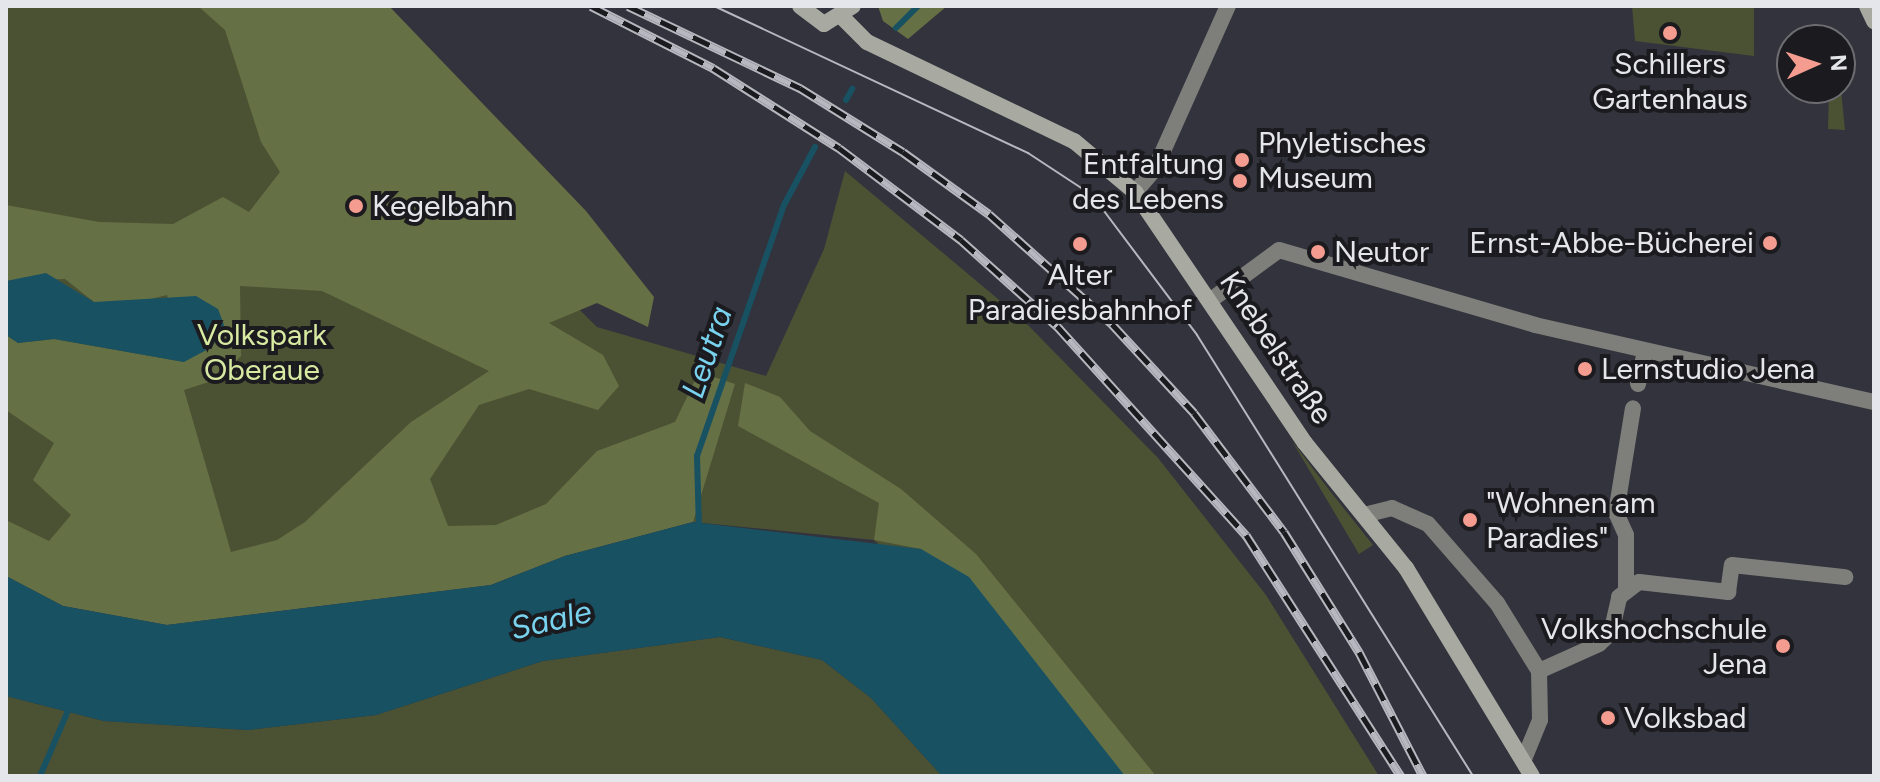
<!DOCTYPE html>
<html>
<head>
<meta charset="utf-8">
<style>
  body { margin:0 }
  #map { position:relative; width:1880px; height:782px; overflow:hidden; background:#32333c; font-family:Figtree,sans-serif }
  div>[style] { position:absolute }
  .green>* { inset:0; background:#4b5233 }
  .forest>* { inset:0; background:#667045 }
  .water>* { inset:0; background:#185162 }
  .stream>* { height:6px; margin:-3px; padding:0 3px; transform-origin:3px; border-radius:3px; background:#185162 }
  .minor>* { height:16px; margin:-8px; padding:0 8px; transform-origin:8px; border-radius:8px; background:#7e7f7a }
  .secondary>* { height:16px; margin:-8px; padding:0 8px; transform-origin:8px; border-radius:8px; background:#a8aaa2 }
  .tram>* { height:2px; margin:-1px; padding:0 1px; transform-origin:1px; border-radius:1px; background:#b7b8bf }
  .rail>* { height:9px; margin-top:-4.5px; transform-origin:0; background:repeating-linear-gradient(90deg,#1b1b1f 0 18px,#b7b8bf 0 36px); box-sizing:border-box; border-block:2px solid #b7b8bf }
  .dots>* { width:22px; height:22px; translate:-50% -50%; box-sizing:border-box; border:4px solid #1b1b1f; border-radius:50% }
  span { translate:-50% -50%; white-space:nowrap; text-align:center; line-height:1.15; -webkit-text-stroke:8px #1b1b1f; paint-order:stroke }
  .poi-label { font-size:30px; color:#e5e6ec }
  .left { translate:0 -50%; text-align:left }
  .right { translate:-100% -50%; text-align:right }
  .park-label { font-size:30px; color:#d8e9a2 }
  .street-label { font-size:30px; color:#e5e6ec }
  .water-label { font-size:32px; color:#79d2ee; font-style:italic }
  .frame { position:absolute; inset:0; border:8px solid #e5e6ec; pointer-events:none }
  .north { position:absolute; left:1776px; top:24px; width:80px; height:80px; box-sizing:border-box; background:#1b1b1f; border:2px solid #6c6c71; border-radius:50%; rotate:87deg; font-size:22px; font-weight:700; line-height:32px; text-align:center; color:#e5e6ec }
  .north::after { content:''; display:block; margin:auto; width:28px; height:36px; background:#f59c90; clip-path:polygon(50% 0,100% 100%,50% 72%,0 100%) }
</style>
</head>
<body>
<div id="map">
  <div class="green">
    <i style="clip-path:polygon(6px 6px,272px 6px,597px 327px,766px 376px,824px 249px,845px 171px,1022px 319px,1158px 458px,1266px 595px,1379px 776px,1125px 776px,874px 540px,693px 522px,6px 576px)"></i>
    <i style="clip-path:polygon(1632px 6px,1754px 6px,1754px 56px,1635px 41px)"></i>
    <i style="clip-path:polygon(1840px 80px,1845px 130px,1828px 129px,1829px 88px,1840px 88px)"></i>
    <i style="clip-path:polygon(1292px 441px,1330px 491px,1373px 545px,1359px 554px)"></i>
    <i style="clip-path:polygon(720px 637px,822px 660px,871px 698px,942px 776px,6px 776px,6px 696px,104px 721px,248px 730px,376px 715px,543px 661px)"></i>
  </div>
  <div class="forest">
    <i style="clip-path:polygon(evenodd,198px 6px,389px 6px,586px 211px,654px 297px,648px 327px,597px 303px,549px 323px,603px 355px,619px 386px,598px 410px,529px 389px,479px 405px,430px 479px,448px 526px,496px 525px,546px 504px,597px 451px,675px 422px,699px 372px,735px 384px,693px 522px,565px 556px,491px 585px,167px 625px,63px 606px,6px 576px,6px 520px,49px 541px,71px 515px,33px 480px,54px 443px,6px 410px,6px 335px,18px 343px,54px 339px,184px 362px,167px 295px,130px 304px,94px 302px,65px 279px,6px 281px,6px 205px,99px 222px,173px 224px,223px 197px,249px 212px,280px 172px,261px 142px,225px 30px,198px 6px,240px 286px,322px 291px,489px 371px,411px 422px,305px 522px,277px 540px,231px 552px,184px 390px,218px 379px,241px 356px,240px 286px)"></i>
    <i style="clip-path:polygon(878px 6px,947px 6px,908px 39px,883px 21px)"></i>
    <i style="clip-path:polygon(745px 383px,780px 397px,810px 431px,901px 489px,976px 554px,1156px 776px,1125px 776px,921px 549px,874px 540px,879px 503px,738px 426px)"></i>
  </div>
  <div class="water">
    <i style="clip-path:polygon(46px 273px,94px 302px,196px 296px,218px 309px,224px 325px,212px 347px,184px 362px,54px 339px,18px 343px,6px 335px,6px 281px)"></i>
    <i style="clip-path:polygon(693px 522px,921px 549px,969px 577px,1125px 776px,942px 776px,871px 698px,822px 660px,720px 637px,543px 661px,376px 715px,248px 730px,104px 721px,6px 696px,6px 576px,63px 606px,167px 625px,491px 585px,565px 556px)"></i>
  </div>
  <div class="stream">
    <i style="left:896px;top:28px;width:31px;rotate:-45deg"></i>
    <i style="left:846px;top:100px;width:13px;rotate:-61deg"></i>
    <i style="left:699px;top:528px;width:72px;rotate:-91.6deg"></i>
    <i style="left:697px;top:456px;width:266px;rotate:-70.9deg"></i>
    <i style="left:784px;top:205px;width:66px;rotate:-61.9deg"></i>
    <i style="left:40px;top:776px;width:76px;rotate:-66.8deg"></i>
  </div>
  <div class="minor">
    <i style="left:1135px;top:192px;width:30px;rotate:-49deg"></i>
    <i style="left:1155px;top:169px;width:179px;rotate:-65.9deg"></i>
    <i style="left:1211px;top:300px;width:84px;rotate:-36.3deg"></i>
    <i style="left:1279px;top:250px;width:267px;rotate:16.3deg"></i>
    <i style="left:1535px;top:325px;width:348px;rotate:12.8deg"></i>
    <i style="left:1638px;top:384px;width:34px;rotate:-78deg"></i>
    <i style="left:1364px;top:515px;width:29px;rotate:-14deg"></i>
    <i style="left:1392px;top:508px;width:39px;rotate:24deg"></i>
    <i style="left:1428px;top:524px;width:105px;rotate:48.9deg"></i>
    <i style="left:1497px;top:603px;width:80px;rotate:58.3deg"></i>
    <i style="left:1539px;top:671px;width:49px;rotate:88.8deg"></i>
    <i style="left:1540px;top:720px;width:42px;rotate:112.3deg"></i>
    <i style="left:1626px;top:587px;width:52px;rotate:-90deg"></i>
    <i style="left:1626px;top:535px;width:24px;rotate:-114deg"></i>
    <i style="left:1616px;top:513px;width:106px;rotate:-80.8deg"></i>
    <i style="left:1539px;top:671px;width:66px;rotate:-24.2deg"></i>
    <i style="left:1599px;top:644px;width:16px;rotate:-43deg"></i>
    <i style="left:1611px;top:633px;width:37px;rotate:-77deg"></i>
    <i style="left:1619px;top:597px;width:25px;rotate:-37deg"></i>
    <i style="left:1639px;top:582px;width:90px;rotate:6.4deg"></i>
    <i style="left:1728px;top:592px;width:27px;rotate:-82deg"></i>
    <i style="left:1732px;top:565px;width:114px;rotate:6.1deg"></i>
  </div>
  <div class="secondary">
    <i style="left:800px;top:6px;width:30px;rotate:37deg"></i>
    <i style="left:824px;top:24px;width:34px;rotate:-32deg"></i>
    <i style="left:1867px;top:6px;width:17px;rotate:65deg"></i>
    <i style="left:843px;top:18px;width:34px;rotate:45deg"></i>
    <i style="left:867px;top:42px;width:229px;rotate:25.6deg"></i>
    <i style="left:1074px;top:141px;width:80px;rotate:39.9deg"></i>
    <i style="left:1135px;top:192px;width:303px;rotate:55.9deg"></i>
    <i style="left:1305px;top:443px;width:161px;rotate:51.1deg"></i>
    <i style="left:1406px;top:568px;width:243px;rotate:58.8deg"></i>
  </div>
  <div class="tram">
    <i style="left:714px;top:6px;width:347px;rotate:25.1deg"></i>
    <i style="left:1028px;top:153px;width:77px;rotate:33.3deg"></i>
    <i style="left:1092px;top:195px;width:175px;rotate:53.1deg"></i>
    <i style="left:1197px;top:335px;width:520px;rotate:57.96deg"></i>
  </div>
  <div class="rail">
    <i style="left:591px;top:6px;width:137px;rotate:26.9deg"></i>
    <i style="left:713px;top:68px;width:149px;rotate:32.4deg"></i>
    <i style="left:839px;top:148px;width:153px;rotate:37deg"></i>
    <i style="left:961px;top:240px;width:129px;rotate:41.9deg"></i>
    <i style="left:1057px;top:326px;width:282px;rotate:47.9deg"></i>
    <i style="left:1246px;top:535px;width:287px;rotate:57.3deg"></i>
    <i style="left:628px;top:6px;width:191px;rotate:25.5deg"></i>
    <i style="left:800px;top:88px;width:121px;rotate:31.9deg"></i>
    <i style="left:903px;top:152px;width:106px;rotate:35.8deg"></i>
    <i style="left:989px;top:214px;width:165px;rotate:41.8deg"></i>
    <i style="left:1112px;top:324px;width:121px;rotate:47.3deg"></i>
    <i style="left:1194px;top:413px;width:149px;rotate:52.9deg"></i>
    <i style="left:1284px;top:532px;width:142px;rotate:58deg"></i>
    <i style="left:1359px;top:652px;width:140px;rotate:62.7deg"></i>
  </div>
  <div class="dots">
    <i style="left:1670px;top:33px;background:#f59c90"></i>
    <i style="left:1242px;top:160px;background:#f59c90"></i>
    <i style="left:1240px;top:181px;background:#f59c90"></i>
    <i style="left:356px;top:206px;background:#f59c90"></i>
    <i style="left:1770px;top:243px;background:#f59c90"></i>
    <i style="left:1080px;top:244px;background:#f59c90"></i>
    <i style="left:1318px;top:252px;background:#f59c90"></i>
    <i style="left:1585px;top:369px;background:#f59c90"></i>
    <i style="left:1470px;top:520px;background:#f59c90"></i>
    <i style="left:1783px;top:646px;background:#f59c90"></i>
    <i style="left:1608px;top:718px;background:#f59c90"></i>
  </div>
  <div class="poi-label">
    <span style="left:1670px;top:81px">Schillers<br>Gartenhaus</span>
    <span class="left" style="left:1258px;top:160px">Phyletisches<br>Museum</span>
    <span class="right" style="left:1224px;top:181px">Entfaltung<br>des Lebens</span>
    <span class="left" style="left:372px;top:206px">Kegelbahn</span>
    <span class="right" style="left:1754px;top:243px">Ernst-Abbe-Bücherei</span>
    <span class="left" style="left:1334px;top:252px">Neutor</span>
    <span style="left:1080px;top:292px">Alter<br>Paradiesbahnhof</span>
    <span class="left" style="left:1601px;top:369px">Lernstudio Jena</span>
    <span class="left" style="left:1486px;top:520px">"Wohnen am<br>Paradies"</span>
    <span class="right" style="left:1767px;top:646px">Volkshochschule<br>Jena</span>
    <span class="left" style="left:1624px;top:718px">Volksbad</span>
  </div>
  <div class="park-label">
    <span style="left:262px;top:352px">Volkspark<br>Oberaue</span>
  </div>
  <div class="street-label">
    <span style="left:1276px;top:348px;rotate:56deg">Knebelstraße</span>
  </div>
  <div class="water-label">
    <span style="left:707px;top:352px;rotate:-71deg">Leutra</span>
    <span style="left:551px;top:620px;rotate:-13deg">Saale</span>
  </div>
  <div class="frame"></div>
  <div class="north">N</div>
</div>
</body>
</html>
